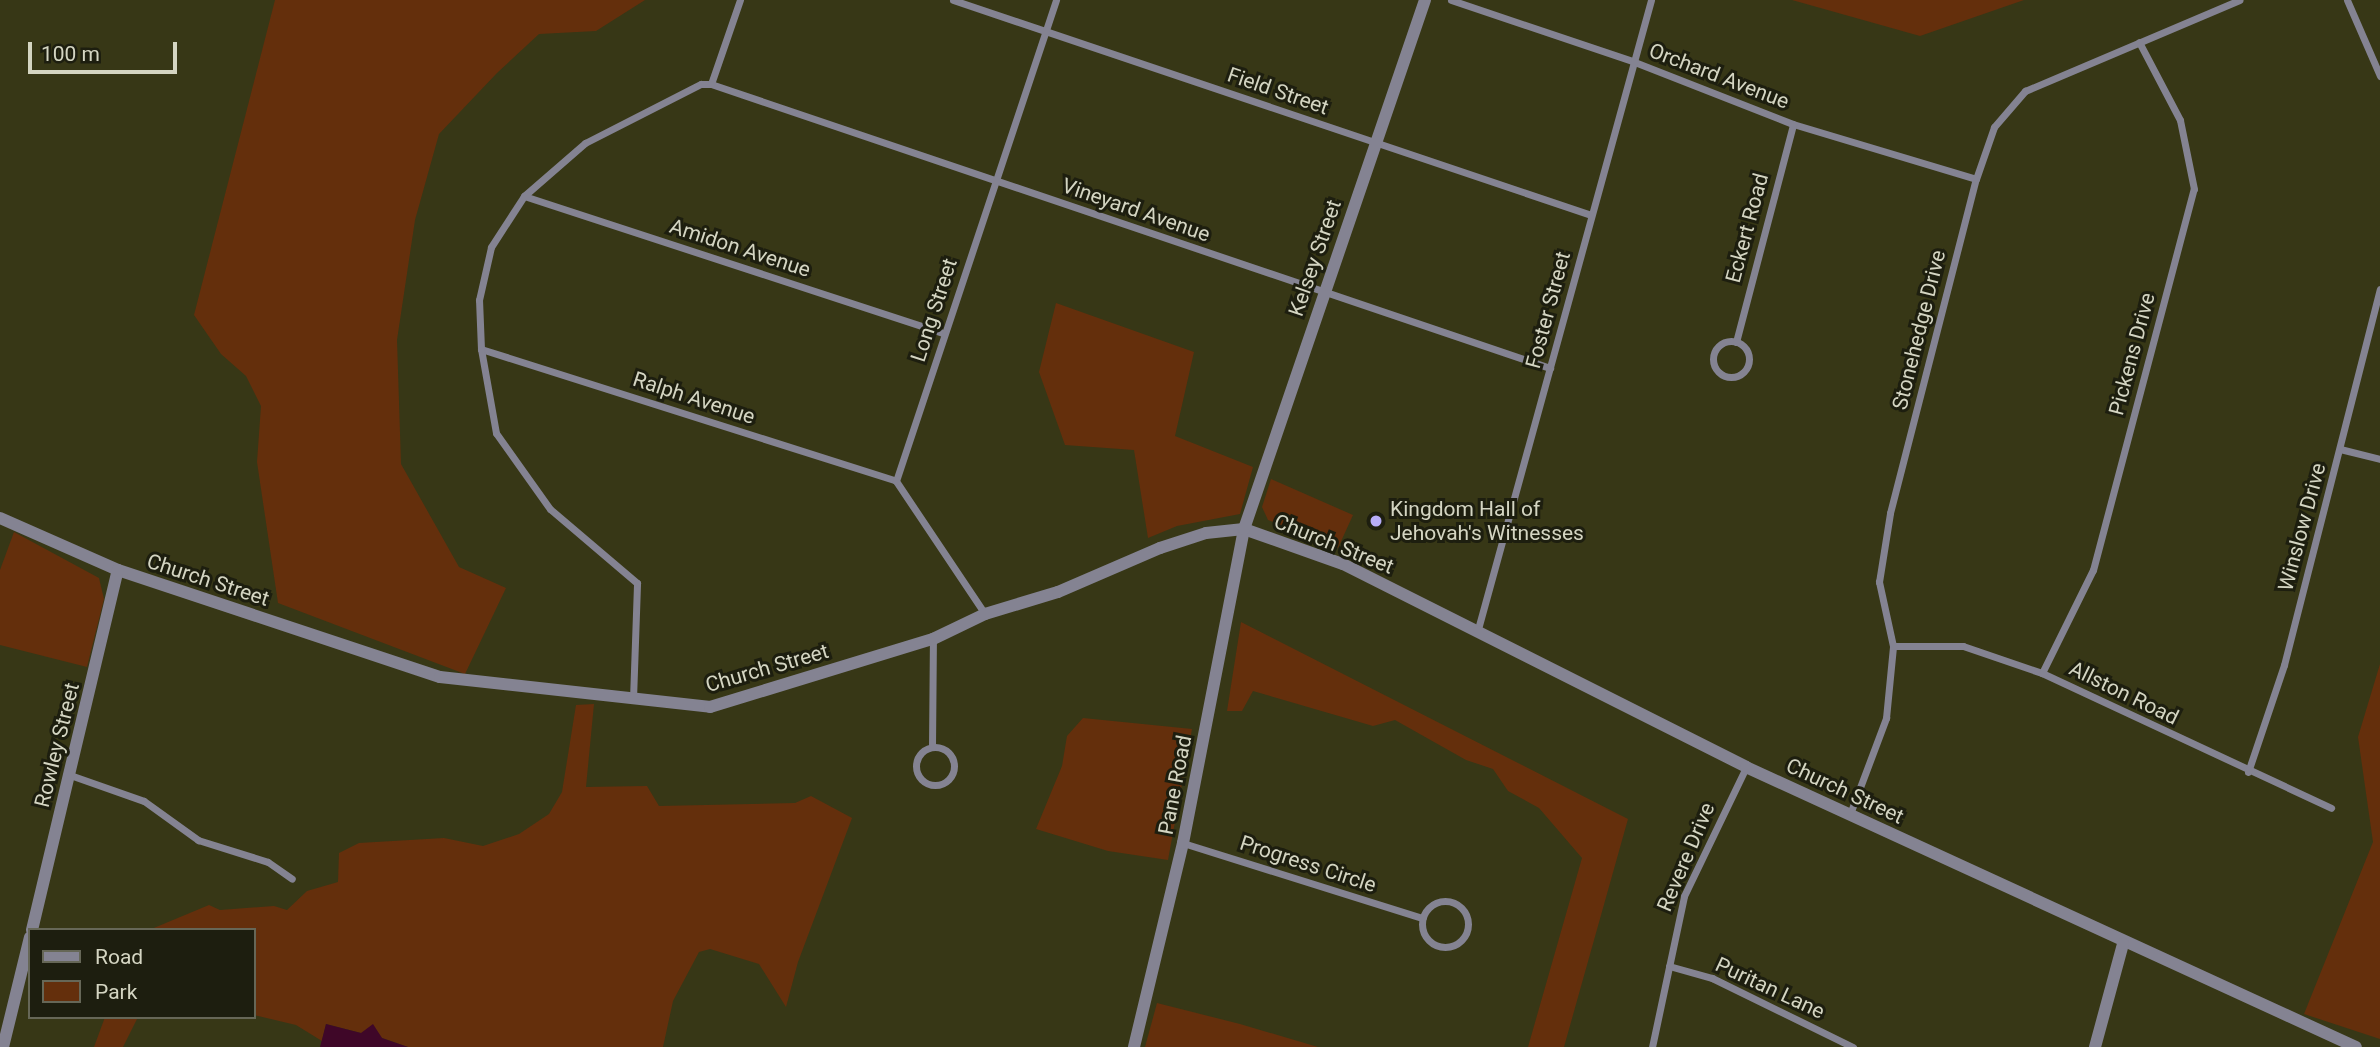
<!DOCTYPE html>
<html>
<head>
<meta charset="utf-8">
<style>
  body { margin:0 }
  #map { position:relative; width:2380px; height:1047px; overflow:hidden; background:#373716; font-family:Roboto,sans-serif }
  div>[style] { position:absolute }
  .green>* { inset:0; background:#642f0c }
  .water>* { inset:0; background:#3f0728 }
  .minor>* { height:7px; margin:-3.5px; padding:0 3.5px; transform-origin:3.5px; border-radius:3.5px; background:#848392 }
  .minor>.ring { margin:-3.5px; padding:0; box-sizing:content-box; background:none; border:7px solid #848392; border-radius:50% }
  .tertiary>* { height:12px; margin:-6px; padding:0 6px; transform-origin:6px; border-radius:6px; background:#848392 }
  .dots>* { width:19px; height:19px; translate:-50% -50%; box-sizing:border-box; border:4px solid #1d1e0f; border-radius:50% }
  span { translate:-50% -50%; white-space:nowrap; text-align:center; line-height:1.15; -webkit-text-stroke:6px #1d1e0f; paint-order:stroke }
  .street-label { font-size:21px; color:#d4d5c2 }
  .poi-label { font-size:21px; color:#d4d5c2 }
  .left { translate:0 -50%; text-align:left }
  .legend { position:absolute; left:28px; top:928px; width:228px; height:91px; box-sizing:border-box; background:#1d1e0f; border:2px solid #666757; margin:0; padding:9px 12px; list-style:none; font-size:21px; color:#d4d5c2 }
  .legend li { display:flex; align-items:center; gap:14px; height:35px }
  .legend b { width:35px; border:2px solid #666757 }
  .scale { position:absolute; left:28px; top:42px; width:149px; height:32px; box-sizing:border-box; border:4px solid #d4d5c2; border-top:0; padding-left:9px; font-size:21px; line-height:24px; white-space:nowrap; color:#d4d5c2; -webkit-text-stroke:5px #1d1e0f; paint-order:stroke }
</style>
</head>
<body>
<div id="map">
  <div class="green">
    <i style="clip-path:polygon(275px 0,645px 0,596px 31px,539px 34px,497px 73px,439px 134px,415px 220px,397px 340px,401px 464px,459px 567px,506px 588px,465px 674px,278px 603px,257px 462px,261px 406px,246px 376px,221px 354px,194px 315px)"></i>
    <i style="clip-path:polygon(1792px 0,2024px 0,1920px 36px)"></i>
    <i style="clip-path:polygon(1056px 303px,1194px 352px,1175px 436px,1253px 467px,1240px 514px,1177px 526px,1148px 538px,1134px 450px,1065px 445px,1039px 372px)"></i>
    <i style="clip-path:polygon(1271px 479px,1353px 515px,1338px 548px,1268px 520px,1262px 507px)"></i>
    <i style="clip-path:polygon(14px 532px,99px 578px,104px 599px,87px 667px,0 645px,0 570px)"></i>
    <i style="clip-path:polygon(1241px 622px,1628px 819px,1564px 1047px,1528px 1047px,1582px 858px,1539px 808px,1508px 791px,1493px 769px,1466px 760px,1395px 720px,1373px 726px,1253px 691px,1242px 711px,1227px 711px)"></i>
    <i style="clip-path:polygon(2380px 664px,2380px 1039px,2304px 1014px,2373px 842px,2358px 737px)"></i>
    <i style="clip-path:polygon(594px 704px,586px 787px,647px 786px,659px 806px,795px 803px,811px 796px,852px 818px,798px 962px,786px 1007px,759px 964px,710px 949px,699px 952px,673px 1001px,663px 1047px,408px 1047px,382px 1038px,376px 1031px,361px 1033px,326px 1024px,322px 1041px,296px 1025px,254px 1015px,254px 930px,149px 930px,209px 905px,220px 910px,274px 906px,287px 910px,307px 891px,338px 882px,339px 853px,359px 843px,444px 838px,483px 846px,519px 834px,549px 814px,562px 792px,576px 705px)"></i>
    <i style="clip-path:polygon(1083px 718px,1192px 729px,1168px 860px,1108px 851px,1036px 829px,1062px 766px,1067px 736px)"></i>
    <i style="clip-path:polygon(1157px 1003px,1240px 1024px,1318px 1047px,1145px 1047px)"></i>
    <i style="clip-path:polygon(105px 1017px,138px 1017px,123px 1047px,94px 1047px)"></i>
  </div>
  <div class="water">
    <i style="clip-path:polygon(326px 1024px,361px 1033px,373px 1024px,382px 1038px,408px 1047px,320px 1047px)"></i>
  </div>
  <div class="minor">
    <i style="left:953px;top:0;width:673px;rotate:18.62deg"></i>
    <i style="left:1451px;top:0;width:191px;rotate:18.6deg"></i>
    <i style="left:1632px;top:61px;width:173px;rotate:21.4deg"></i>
    <i style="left:1793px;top:124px;width:191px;rotate:16.7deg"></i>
    <i style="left:2347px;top:0;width:83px;rotate:66.5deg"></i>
    <i style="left:711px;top:84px;width:886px;rotate:18.7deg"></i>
    <i style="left:524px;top:196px;width:442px;rotate:18.1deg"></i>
    <i class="ring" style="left:1713px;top:341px;width:29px;height:29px"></i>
    <i style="left:1736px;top:342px;width:225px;rotate:-75.3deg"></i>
    <i style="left:481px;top:349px;width:435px;rotate:17.6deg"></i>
    <i style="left:2340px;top:449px;width:41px;rotate:14deg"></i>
    <i style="left:985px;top:614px;width:160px;rotate:-123.8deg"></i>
    <i style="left:896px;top:481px;width:507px;rotate:-71.6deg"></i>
    <i style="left:1478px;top:629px;width:652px;rotate:-74.62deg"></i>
    <i style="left:1893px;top:646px;width:70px"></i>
    <i style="left:1963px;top:646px;width:83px;rotate:18.9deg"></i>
    <i style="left:2042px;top:673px;width:319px;rotate:25deg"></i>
    <i style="left:2042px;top:673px;width:115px;rotate:-63.7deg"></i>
    <i style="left:2093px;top:570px;width:394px;rotate:-75.2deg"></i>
    <i style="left:2194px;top:189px;width:70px;rotate:-101.5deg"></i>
    <i style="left:2180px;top:120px;width:88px;rotate:-117.7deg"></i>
    <i style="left:633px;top:699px;width:116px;rotate:-88deg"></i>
    <i style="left:637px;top:583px;width:114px;rotate:-139.6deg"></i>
    <i style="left:550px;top:509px;width:93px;rotate:-125.4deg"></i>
    <i style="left:496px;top:433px;width:85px;rotate:-100.1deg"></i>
    <i style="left:481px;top:349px;width:49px;rotate:-92.3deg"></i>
    <i style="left:479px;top:300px;width:54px;rotate:-77.2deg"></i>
    <i style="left:491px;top:247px;width:61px;rotate:-57.1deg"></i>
    <i style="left:524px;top:196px;width:81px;rotate:-41deg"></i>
    <i style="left:585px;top:143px;width:130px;rotate:-27deg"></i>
    <i style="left:701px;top:84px;width:10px"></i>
    <i style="left:711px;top:84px;width:89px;rotate:-71deg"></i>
    <i class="ring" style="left:916px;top:747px;width:31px;height:31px"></i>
    <i style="left:932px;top:747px;width:108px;rotate:-89.5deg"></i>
    <i style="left:2248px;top:772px;width:113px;rotate:-71.4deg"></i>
    <i style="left:2284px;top:665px;width:388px;rotate:-75.7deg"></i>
    <i style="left:70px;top:775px;width:78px;rotate:19.4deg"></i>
    <i style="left:144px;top:801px;width:67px;rotate:35.8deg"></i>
    <i style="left:198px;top:840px;width:73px;rotate:17.4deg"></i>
    <i style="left:268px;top:862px;width:29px;rotate:35deg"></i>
    <i style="left:1850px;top:814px;width:103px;rotate:-69.4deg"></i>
    <i style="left:1886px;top:718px;width:72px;rotate:-84.4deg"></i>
    <i style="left:1893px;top:646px;width:66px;rotate:-102.3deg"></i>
    <i style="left:1879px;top:582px;width:70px;rotate:-80.9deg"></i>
    <i style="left:1890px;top:513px;width:345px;rotate:-75.6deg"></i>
    <i style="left:1976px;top:179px;width:55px;rotate:-70.9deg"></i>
    <i style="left:1994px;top:127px;width:48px;rotate:-49.3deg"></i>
    <i style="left:2025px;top:91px;width:233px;rotate:-23deg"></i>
    <i style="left:1183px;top:843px;width:251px;rotate:17.4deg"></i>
    <i class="ring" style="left:1422px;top:901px;width:39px;height:39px"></i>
    <i style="left:1669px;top:966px;width:45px;rotate:15.6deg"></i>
    <i style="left:1712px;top:978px;width:157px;rotate:26.1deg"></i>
    <i style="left:1652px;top:1047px;width:154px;rotate:-78deg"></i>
    <i style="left:1684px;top:896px;width:143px;rotate:-64.3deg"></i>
  </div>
  <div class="tertiary">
    <i style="left:0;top:518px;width:129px;rotate:23.8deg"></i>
    <i style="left:118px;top:570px;width:339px;rotate:18.4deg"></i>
    <i style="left:440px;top:677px;width:272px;rotate:6.3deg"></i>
    <i style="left:710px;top:707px;width:233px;rotate:-17deg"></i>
    <i style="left:933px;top:639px;width:58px;rotate:-25.7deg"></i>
    <i style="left:985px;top:614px;width:76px;rotate:-16.8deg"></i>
    <i style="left:1058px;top:592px;width:111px;rotate:-23.3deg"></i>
    <i style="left:1160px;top:548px;width:48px;rotate:-18.1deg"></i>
    <i style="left:1206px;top:533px;width:38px;rotate:-6deg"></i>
    <i style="left:1244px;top:529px;width:105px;rotate:19.5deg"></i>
    <i style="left:1343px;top:564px;width:451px;rotate:26.7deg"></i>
    <i style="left:1746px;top:767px;width:671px;rotate:24.66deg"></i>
    <i style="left:32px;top:930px;width:370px;rotate:-76.6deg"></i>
    <i style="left:3px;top:1047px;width:113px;rotate:-76.2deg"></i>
    <i style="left:1134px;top:1047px;width:210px;rotate:-76.5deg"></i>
    <i style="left:1183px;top:843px;width:320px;rotate:-79deg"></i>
    <i style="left:1244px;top:529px;width:559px;rotate:-71.11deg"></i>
    <i style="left:2095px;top:1047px;width:107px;rotate:-74.8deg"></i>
  </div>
  <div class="dots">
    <i style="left:1376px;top:521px;background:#b6acf8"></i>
  </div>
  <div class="street-label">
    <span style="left:1719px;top:76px;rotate:21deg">Orchard Avenue</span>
    <span style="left:1278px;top:91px;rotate:19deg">Field Street</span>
    <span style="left:1136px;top:210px;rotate:19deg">Vineyard Avenue</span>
    <span style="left:1747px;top:228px;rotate:-75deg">Eckert Road</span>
    <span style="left:740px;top:248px;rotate:18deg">Amidon Avenue</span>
    <span style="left:1315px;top:258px;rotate:-71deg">Kelsey Street</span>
    <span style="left:934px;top:310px;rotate:-72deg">Long Street</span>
    <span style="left:1548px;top:310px;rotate:-75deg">Foster Street</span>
    <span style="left:1919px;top:330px;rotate:-76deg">Stonehedge Drive</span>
    <span style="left:2132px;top:354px;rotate:-75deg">Pickens Drive</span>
    <span style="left:694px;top:398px;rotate:18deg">Ralph Avenue</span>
    <span style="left:2302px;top:527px;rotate:-75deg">Winslow Drive</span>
    <span style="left:1334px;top:544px;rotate:22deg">Church Street</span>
    <span style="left:208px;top:580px;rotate:18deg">Church Street</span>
    <span style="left:767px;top:668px;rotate:-16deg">Church Street</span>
    <span style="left:2124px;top:693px;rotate:26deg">Allston Road</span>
    <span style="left:57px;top:745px;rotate:-76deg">Rowley Street</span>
    <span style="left:1175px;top:785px;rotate:-79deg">Pane Road</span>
    <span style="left:1845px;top:791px;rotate:25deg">Church Street</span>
    <span style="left:1686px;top:857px;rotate:-67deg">Revere Drive</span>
    <span style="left:1308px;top:864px;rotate:18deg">Progress Circle</span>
    <span style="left:1770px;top:988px;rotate:25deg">Puritan Lane</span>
  </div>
  <div class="poi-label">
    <span class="left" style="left:1390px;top:521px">Kingdom Hall of<br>Jehovah's Witnesses</span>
  </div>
  <ul class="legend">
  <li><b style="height:9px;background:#848392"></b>Road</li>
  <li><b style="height:19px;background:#642f0c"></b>Park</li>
  </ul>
  <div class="scale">100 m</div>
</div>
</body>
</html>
